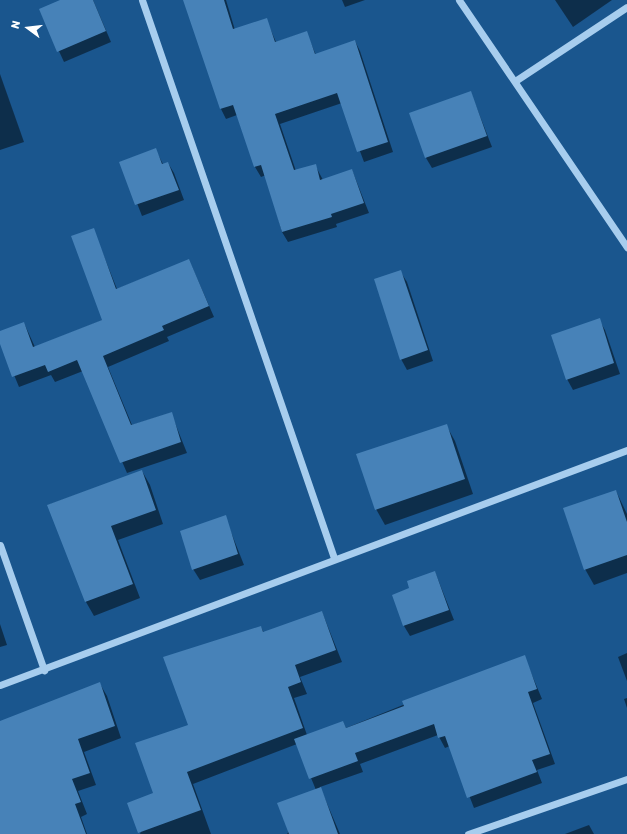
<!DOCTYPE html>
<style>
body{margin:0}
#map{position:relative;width:627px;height:834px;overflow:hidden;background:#1a568e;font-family:Rubik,sans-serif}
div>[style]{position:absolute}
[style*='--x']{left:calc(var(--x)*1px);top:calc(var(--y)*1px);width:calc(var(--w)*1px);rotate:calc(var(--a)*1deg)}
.shadow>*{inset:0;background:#0007}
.building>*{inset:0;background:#4782b8}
.minor>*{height:7px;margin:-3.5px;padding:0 3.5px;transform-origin:3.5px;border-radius:3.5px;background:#a7cdee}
span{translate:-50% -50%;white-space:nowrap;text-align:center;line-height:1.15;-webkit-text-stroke:3px #1a568e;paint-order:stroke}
.north{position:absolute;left:8px;top:8px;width:40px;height:40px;-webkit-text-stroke:3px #1a568e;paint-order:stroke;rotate:285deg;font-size:11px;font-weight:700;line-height:16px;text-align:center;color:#fff}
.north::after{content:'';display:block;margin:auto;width:14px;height:18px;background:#fff;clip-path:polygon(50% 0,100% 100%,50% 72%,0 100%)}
</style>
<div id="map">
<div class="shadow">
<i style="clip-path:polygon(63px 0,93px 0,111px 42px,64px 62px,40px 10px)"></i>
<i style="clip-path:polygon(184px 0,226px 0,235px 30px,266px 19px,276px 42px,306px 32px,316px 55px,355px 41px,360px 51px,393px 152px,364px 162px,342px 103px,280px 124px,296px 171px,315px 165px,323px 180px,352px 170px,369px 213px,336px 224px,337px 227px,288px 242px,282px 232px,266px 175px,261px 177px,255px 167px,237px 115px,226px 119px,221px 109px)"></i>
<i style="clip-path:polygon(342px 0,365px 0,345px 7px)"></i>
<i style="clip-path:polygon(555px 0,612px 0,573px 27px)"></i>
<i style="clip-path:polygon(0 74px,24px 142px,0 150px)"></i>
<i style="clip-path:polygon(471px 93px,492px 147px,432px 168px,426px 158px)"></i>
<i style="clip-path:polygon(155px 149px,163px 164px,168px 163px,174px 173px,184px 200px,142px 216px,121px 162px)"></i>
<i style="clip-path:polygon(93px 229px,117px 289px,189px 260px,214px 317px,167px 337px,169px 341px,108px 367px,132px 425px,171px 413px,187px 453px,127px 473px,83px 371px,55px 382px,51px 375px,19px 387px,0 341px,0 332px,24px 323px,35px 347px,103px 320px)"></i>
<i style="clip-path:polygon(400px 271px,407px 282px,433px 361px,407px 370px,401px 359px)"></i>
<i style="clip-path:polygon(599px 320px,605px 330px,620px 374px,573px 390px,567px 379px)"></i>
<i style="clip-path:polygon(446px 425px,455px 441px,473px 494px,385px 525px,376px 509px)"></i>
<i style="clip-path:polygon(142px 471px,150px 485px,163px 524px,118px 540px,140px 598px,94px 616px,86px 602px,48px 505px)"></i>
<i style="clip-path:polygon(616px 491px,627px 514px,627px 573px,594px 585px,585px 569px)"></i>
<i style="clip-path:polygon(225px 517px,244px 565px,200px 580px,193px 569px)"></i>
<i style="clip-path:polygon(435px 572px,454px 620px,410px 636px,404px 626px,411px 589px)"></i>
<i style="clip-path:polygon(322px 612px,342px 662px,300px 677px,307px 694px,294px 698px,307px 735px,343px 722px,346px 728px,524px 656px,542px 699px,533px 703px,555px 764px,537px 770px,542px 783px,474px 808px,450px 746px,445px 748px,438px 735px,360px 764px,363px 772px,320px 787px,340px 834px,287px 834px,316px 790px,297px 744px,193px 784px,211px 834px,140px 834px,154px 794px,189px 725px,261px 627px,264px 633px)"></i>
<i style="clip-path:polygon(0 624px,7px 645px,0 647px)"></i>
<i style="clip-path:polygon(627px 653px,627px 681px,618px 657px)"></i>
<i style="clip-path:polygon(100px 684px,107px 696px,121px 738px,84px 752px,96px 785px,78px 791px,87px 814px,81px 817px,87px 834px,0 834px,0 722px)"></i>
<i style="clip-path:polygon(627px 698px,627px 708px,624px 699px)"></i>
<i style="clip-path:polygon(589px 825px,594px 834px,565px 834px)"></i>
</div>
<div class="building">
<i style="clip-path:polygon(60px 0,93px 0,106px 31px,57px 52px,39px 9px)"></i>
<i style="clip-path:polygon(183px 0,224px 0,233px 29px,267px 18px,275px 42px,307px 31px,315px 54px,355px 40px,388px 142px,357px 152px,337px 93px,275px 114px,294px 170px,316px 164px,320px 180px,352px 169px,364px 203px,331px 214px,332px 217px,282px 232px,261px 165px,254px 167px,233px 105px,220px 109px)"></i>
<i style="clip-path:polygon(471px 91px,487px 136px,425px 158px,409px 113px)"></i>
<i style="clip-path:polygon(156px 148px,162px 164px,168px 162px,179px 190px,135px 205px,119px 162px)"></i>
<i style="clip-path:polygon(94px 228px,116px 289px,189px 259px,209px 306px,162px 326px,164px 330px,103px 356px,131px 425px,172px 412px,181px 442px,120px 463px,77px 360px,48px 372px,45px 365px,12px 377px,0 344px,0 331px,24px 322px,33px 347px,102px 320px,71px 236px)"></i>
<i style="clip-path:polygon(401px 270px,428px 350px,400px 360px,374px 279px)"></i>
<i style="clip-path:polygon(600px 318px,614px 363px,566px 380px,551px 335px)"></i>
<i style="clip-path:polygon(447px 424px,465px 479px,375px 510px,356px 454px)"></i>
<i style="clip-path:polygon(142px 470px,156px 510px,111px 526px,133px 584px,85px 602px,47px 505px)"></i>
<i style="clip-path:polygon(616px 490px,627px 522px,627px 555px,584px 570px,563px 508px)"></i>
<i style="clip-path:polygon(226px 515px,238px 554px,192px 570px,180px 531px)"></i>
<i style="clip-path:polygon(435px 571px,449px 610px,403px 626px,392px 595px,409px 588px,407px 581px)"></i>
<i style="clip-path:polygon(322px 611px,336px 650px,295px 665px,301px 682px,288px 687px,303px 728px,187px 772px,201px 810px,138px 833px,127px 803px,153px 793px,135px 743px,188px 725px,163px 657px,261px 626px,263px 632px)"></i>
<i style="clip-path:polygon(525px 655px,537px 689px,528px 692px,550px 754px,532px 760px,537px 772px,467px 798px,445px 736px,438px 738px,434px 724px,355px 753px,358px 761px,309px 779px,294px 739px,343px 721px,346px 728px,404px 706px,402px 701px)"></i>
<i style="clip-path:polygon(100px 682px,115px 726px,78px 739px,90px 773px,72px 779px,81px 802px,75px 804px,86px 834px,0 834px,0 721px)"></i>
<i style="clip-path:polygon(321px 787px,338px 834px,289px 834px,277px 803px)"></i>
</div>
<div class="minor">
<i style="--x:142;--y:0;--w:590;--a:71.01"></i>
<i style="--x:459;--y:0;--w:299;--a:55.8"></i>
<i style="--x:515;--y:81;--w:134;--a:-33.5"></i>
<i style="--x:0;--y:545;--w:133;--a:70.6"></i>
<i style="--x:0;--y:685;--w:670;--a:-20.55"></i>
<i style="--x:468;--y:834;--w:168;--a:-19.1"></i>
</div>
<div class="north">N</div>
</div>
